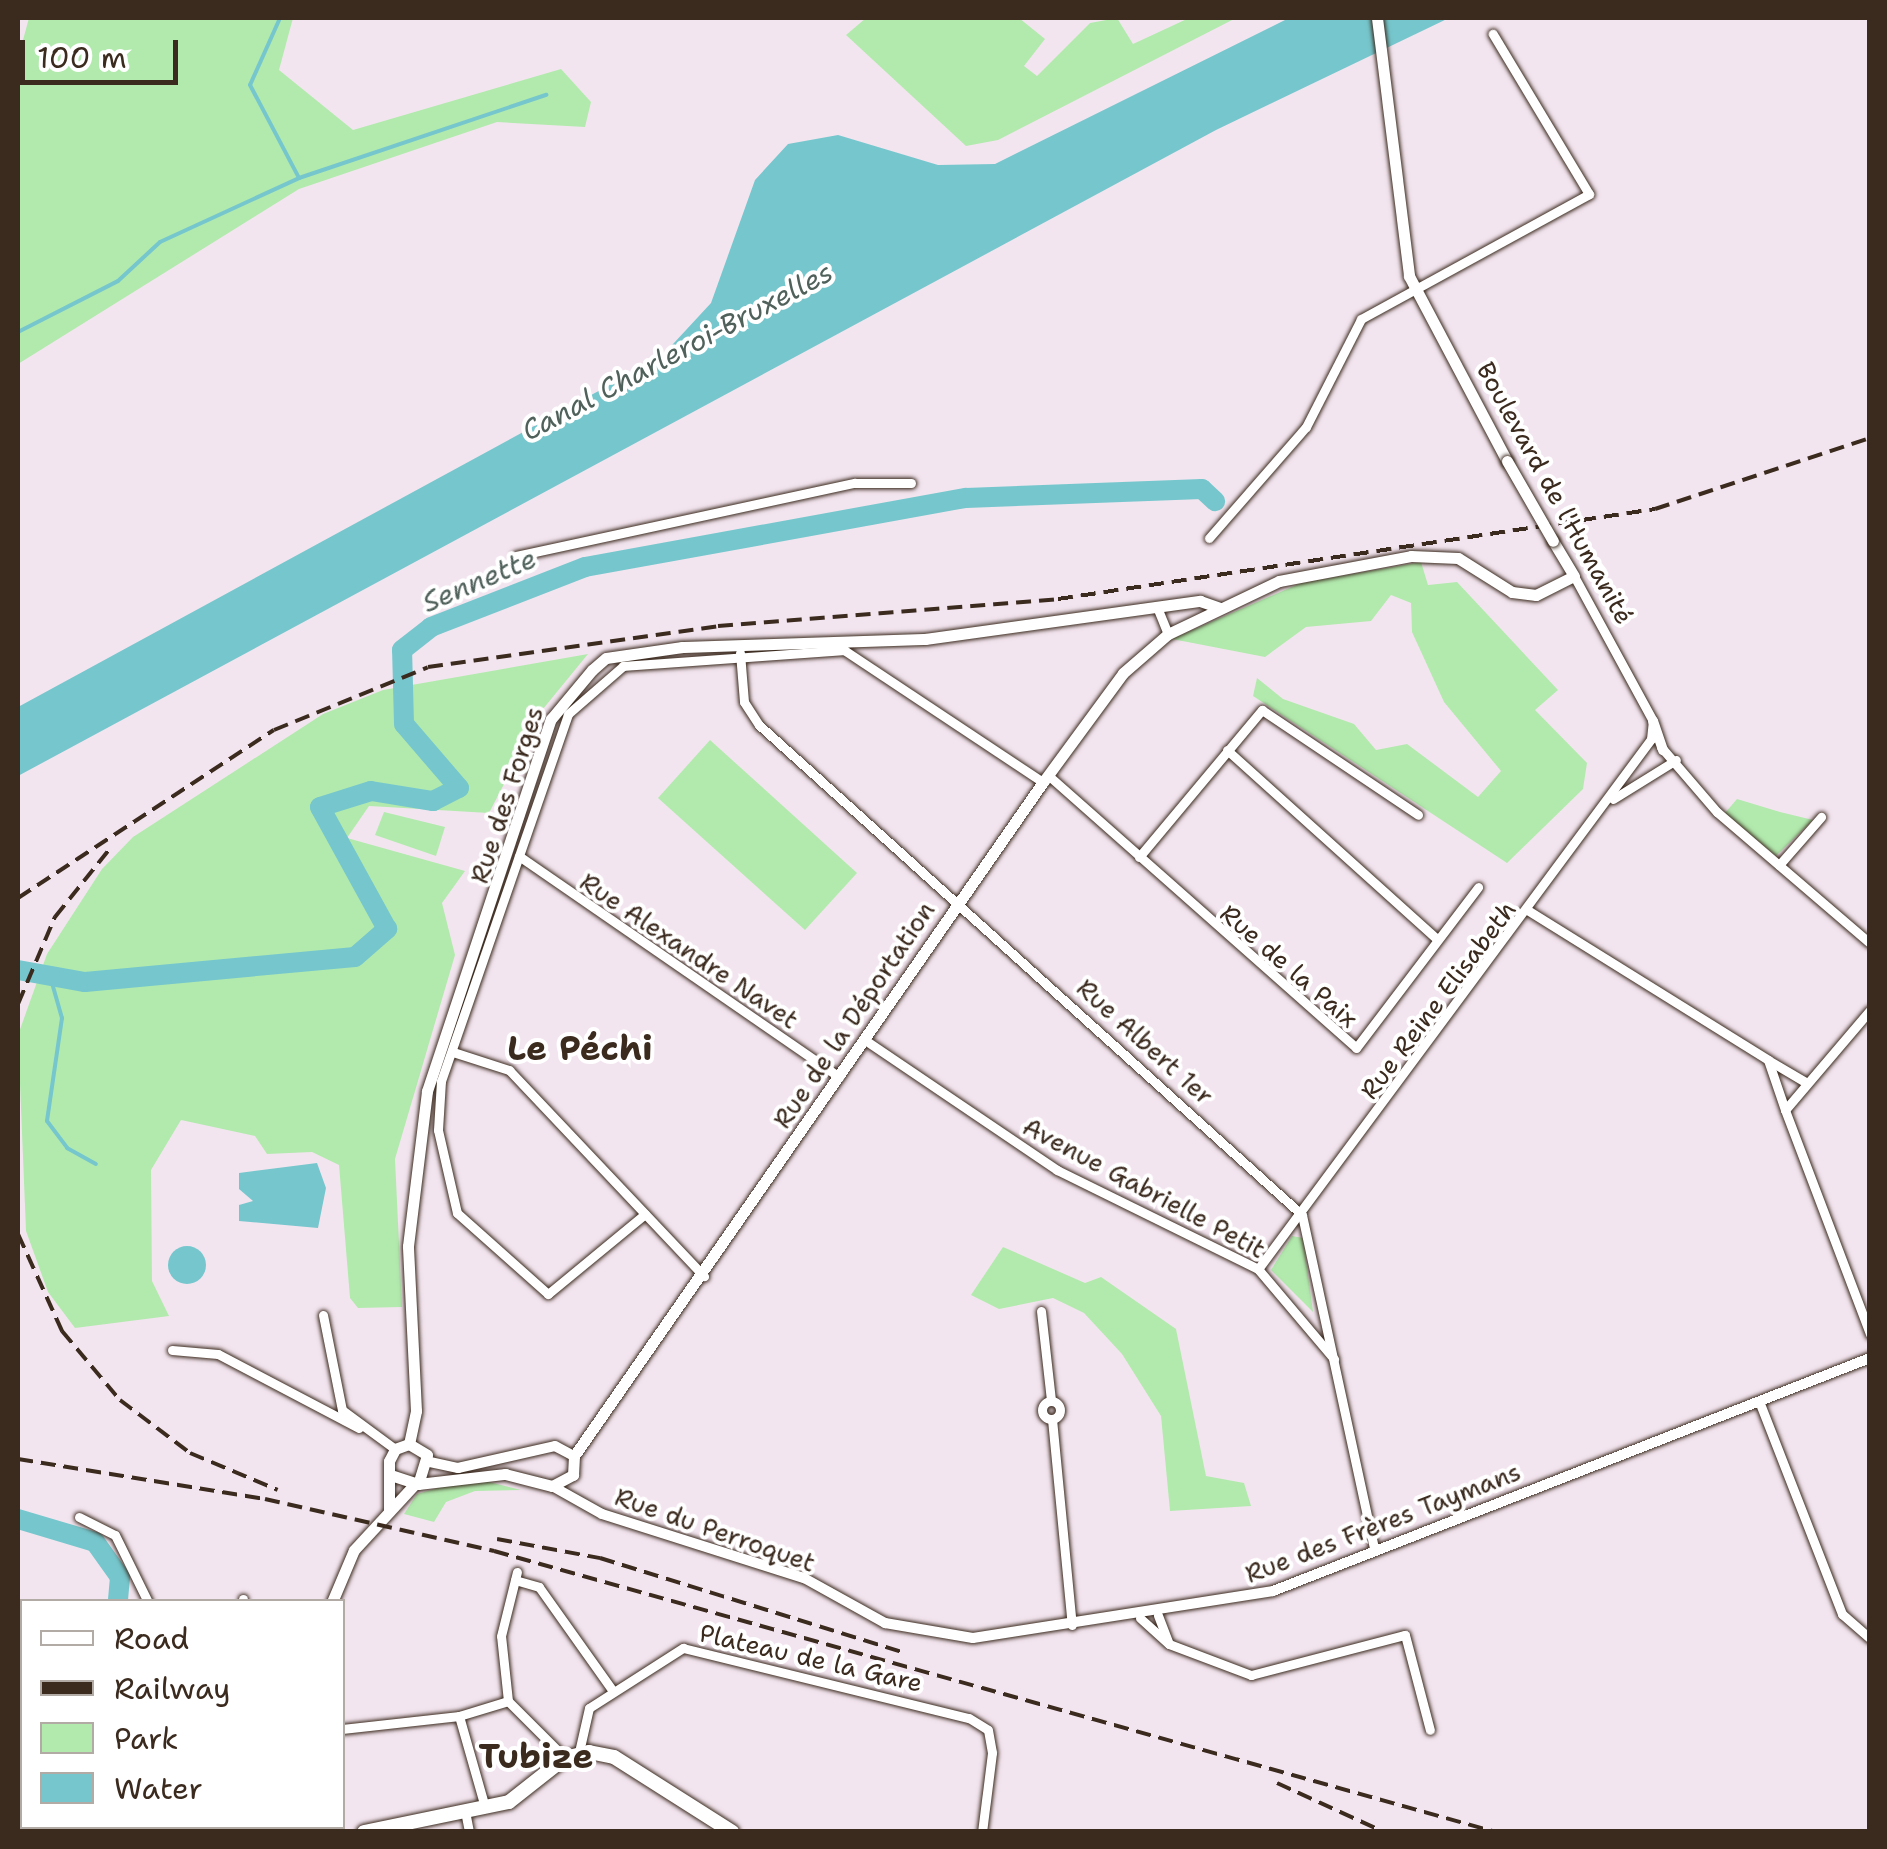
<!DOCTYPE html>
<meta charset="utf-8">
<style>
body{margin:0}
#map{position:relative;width:1887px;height:1849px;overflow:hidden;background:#f3e5ef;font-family:"Shantell Sans",sans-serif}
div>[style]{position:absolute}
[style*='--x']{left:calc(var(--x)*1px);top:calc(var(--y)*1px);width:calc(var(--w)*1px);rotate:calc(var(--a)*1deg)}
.green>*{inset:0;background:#b2eaae}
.water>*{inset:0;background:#76c7cd}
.round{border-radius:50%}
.stream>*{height:4px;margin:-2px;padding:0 2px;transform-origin:2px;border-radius:2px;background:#76c7cd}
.river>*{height:20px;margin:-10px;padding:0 10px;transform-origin:10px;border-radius:10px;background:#76c7cd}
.roads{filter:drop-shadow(0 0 2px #3b2a1e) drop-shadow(0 0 2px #3b2a1e)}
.minor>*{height:9px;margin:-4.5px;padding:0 4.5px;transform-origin:4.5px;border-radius:4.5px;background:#fff}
.minor>.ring{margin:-4.5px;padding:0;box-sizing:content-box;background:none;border:9px solid #fff;border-radius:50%}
.tertiary>*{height:10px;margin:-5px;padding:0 5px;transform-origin:5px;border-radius:5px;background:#fff}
.secondary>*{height:11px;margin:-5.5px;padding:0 5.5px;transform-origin:5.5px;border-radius:5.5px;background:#fff}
.primary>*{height:14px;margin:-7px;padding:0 7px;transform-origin:7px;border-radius:7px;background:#fff}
.rail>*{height:4px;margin-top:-2px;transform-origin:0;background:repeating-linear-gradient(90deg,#3b2a1e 0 15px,transparent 0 23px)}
.bridges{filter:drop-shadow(0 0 2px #3b2a1e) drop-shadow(0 0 2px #3b2a1e)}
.secondary-bridge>*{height:11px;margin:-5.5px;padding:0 5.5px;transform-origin:5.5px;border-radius:5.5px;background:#fff}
span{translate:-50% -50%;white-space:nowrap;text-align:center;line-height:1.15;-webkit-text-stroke:8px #fff;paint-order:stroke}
.street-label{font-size:25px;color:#3b2a1e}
.water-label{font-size:28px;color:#50615b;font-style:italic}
.district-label{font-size:35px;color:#3b2a1e;font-weight:700}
.frame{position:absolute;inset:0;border:20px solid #3b2a1e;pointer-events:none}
.legend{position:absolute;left:20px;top:1599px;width:325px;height:230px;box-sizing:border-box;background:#fff;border:2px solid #b1aaa5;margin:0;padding:12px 18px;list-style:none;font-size:30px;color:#3b2a1e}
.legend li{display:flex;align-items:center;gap:20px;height:50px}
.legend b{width:50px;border:2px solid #b1aaa5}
.scale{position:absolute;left:20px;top:40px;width:158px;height:45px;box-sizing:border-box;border:5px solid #3b2a1e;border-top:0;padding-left:12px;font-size:30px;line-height:35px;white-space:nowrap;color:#3b2a1e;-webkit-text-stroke:8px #fff;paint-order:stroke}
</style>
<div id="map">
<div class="green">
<i style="clip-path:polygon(29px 18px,293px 18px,279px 70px,353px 130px,561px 69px,591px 102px,585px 127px,497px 122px,299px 189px,18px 364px,18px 58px)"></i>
<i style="clip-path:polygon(866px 18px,1019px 18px,1045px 39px,1024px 66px,1037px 76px,1090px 23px,1117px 18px,1133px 44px,1189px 18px,1236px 18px,998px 140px,966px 146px,846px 35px)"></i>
<i style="clip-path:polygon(1421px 562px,1428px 585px,1457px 582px,1558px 690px,1535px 710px,1587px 763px,1583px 789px,1507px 863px,1253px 696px,1257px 678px,1283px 699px,1354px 724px,1376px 750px,1407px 744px,1478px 797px,1501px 771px,1444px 702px,1412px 632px,1411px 603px,1391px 595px,1371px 621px,1306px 627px,1265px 657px,1172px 639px,1301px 583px)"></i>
<i style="clip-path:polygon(588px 654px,543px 709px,489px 813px,369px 806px,347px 838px,465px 871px,442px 903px,455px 955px,395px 1159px,402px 1307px,358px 1308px,350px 1298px,339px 1165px,312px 1152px,267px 1154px,255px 1136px,181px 1120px,151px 1170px,152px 1281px,169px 1316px,75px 1328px,48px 1292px,26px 1231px,18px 1035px,47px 954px,102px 869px,133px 837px,323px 714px,383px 690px)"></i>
<i style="clip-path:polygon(710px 740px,857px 873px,805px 930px,658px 798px)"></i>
<i style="clip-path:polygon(1737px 799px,1780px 812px,1813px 820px,1776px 856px,1725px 813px)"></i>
<i style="clip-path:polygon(384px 812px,445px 827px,436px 856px,375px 835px)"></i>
<i style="clip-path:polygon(1292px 1236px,1303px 1238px,1313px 1312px,1271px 1270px)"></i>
<i style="clip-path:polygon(1003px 1247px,1085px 1283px,1101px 1277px,1176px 1329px,1206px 1476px,1244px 1483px,1251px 1506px,1170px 1511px,1161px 1416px,1122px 1354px,1084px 1313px,1053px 1298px,999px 1309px,971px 1295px)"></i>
<i style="clip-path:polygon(473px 1478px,521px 1490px,475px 1491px,446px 1502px,434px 1522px,404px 1514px,417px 1494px)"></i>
</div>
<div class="water">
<i style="clip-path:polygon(1289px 18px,1449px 18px,1216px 130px,18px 776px,18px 707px,661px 357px,711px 303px,755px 180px,788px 144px,838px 135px,938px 165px,995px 164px)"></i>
<i style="clip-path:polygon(317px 1163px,326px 1188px,318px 1228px,239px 1221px,239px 1205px,253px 1201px,239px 1189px,239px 1173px)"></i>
<i class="round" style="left:168px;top:1246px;width:38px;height:38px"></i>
</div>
<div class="stream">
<i style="--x:280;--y:18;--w:73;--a:114.1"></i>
<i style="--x:250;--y:85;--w:105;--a:62.2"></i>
<i style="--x:18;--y:332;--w:112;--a:-27"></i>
<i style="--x:118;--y:281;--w:57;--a:-42.9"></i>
<i style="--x:160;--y:242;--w:153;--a:-24.7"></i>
<i style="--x:299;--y:178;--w:261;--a:-18.6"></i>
<i style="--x:50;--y:976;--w:44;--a:74.1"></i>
<i style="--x:62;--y:1018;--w:104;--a:98.3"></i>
<i style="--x:47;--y:1121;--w:34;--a:53"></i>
<i style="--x:67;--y:1148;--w:33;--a:29"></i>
</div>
<div class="river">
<i style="--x:18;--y:970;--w:68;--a:10.2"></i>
<i style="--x:85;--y:982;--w:271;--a:-5.3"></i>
<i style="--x:355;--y:957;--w:43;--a:-41.2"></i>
<i style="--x:387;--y:929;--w:139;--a:-118.8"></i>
<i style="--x:320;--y:807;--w:53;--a:-17.4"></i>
<i style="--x:371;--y:791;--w:63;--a:9.2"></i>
<i style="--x:433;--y:801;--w:29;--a:-27"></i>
<i style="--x:459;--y:788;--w:84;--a:-130.7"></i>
<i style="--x:404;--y:724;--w:74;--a:-91.5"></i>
<i style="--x:402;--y:650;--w:37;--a:-38"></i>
<i style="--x:431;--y:627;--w:165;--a:-21.3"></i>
<i style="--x:585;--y:567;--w:387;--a:-10.3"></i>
<i style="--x:966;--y:498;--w:236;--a:-2.2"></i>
<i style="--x:1202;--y:489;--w:18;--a:43"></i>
<i style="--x:18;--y:1519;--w:80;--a:16.6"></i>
<i style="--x:95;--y:1542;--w:43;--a:54.5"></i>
<i style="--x:120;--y:1577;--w:25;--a:95"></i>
<i style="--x:193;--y:1826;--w:6;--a:72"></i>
</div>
<div class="roads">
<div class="minor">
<i style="--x:1209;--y:538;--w:147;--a:-48.9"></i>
<i style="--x:1306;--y:427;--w:121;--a:-63"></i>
<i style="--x:1361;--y:319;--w:260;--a:-28.7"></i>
<i style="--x:1589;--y:194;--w:187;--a:-121"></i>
<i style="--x:516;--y:556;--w:347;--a:-12.2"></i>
<i style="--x:855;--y:483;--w:56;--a:0"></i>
<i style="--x:1157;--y:607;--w:29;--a:68"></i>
<i style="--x:740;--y:653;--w:49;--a:85.3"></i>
<i style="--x:744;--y:702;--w:27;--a:57"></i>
<i style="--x:759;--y:725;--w:731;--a:42.06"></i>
<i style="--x:1661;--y:747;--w:86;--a:49.3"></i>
<i style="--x:1717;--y:812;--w:201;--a:40.6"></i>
<i style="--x:1227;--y:750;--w:283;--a:42"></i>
<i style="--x:1049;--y:776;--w:410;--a:41.5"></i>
<i style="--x:1356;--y:1048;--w:202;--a:-52.8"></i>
<i style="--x:1613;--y:799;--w:74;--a:-31.8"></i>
<i style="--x:519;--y:856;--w:389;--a:34.6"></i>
<i style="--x:1139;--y:857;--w:192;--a:-50.1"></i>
<i style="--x:1262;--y:710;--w:188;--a:33.9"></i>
<i style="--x:1779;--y:865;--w:64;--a:-48.8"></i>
<i style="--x:1529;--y:911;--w:282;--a:31.9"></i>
<i style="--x:865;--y:1040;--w:232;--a:34.1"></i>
<i style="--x:1057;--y:1170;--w:224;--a:26.2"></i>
<i style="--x:1258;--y:1269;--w:118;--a:49.8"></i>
<i style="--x:453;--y:1052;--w:59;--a:17.8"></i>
<i style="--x:509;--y:1070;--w:284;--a:46.6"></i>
<i style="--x:1807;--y:1083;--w:45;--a:-149.5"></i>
<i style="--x:1768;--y:1060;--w:53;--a:71.2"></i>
<i style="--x:1785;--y:1110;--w:131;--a:-49.6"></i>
<i style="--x:1785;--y:1110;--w:240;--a:69.2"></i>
<i style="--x:645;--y:1214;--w:126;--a:140.5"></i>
<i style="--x:548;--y:1294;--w:122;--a:-138.3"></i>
<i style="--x:457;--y:1213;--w:85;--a:-102.9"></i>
<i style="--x:438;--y:1130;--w:49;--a:-86.5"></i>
<i style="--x:441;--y:1081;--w:388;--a:-70.9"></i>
<i style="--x:568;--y:714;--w:73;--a:-41.1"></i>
<i style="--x:623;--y:666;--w:222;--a:-4.1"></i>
<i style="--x:844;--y:650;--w:239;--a:33.6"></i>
<i style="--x:1302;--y:1215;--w:341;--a:77.8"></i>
<i style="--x:1258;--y:1269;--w:660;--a:-53.44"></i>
<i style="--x:1651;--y:739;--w:18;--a:-84"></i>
<i style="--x:1653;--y:721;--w:165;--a:-118.6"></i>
<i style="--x:1041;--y:1311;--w:90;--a:83.6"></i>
<i style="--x:323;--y:1315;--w:97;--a:78.7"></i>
<i style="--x:342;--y:1410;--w:66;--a:36.3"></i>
<i style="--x:172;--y:1350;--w:46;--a:5"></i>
<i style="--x:218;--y:1354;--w:159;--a:27.7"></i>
<i class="ring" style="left:1042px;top:1401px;width:9px;height:9px"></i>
<i style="--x:1759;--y:1401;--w:229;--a:68.7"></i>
<i style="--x:1842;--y:1614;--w:37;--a:41"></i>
<i style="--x:1052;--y:1419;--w:207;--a:84.5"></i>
<i style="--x:79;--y:1517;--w:40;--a:26.6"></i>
<i style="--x:115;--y:1535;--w:75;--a:63.8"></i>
<i style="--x:515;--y:1580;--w:25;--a:16"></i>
<i style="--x:539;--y:1587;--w:128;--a:54.6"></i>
<i style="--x:243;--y:1602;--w:3;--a:-90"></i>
<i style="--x:1140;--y:1618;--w:39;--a:42"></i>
<i style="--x:1169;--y:1644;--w:31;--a:-111"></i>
<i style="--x:18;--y:1635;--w:6;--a:45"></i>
<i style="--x:1169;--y:1644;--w:88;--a:20.7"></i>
<i style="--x:1251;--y:1675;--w:159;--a:-14.6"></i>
<i style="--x:1405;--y:1635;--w:98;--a:75.3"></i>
<i style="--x:508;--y:1701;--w:65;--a:-96.1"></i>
<i style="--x:501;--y:1636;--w:66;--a:-76"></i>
<i style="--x:459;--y:1716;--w:51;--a:-17"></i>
<i style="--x:508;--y:1701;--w:81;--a:45"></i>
<i style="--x:459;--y:1716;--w:95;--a:74.1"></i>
<i style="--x:18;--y:1729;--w:4;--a:-27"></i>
<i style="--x:342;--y:1729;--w:118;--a:-6.3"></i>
<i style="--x:579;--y:1752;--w:45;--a:-77.2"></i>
<i style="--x:589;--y:1708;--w:112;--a:-32.6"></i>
<i style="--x:683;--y:1648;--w:294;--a:13.8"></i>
<i style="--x:969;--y:1718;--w:22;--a:32"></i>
<i style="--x:988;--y:1730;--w:23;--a:80"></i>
<i style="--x:992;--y:1753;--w:80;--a:97.2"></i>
<i style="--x:465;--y:1811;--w:21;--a:79"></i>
<i style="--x:176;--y:1826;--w:7;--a:63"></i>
</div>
<div class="tertiary">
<i style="--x:1653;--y:721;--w:31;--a:71"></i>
<i style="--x:430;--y:1462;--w:29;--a:12"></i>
<i style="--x:458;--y:1468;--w:99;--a:-12.8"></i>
<i style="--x:555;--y:1446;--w:21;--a:28"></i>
<i style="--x:552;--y:1486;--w:57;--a:29.2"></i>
<i style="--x:602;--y:1514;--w:212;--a:17.6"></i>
<i style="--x:804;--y:1578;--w:93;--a:29.1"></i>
<i style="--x:885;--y:1623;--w:89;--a:9.7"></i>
<i style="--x:973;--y:1638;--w:304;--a:-8.9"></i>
<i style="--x:1273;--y:1591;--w:641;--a:-21.32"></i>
</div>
<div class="secondary">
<i style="--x:1377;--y:18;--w:260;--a:82.9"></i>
<i style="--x:1409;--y:276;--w:209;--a:62.1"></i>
<i style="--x:409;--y:1444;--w:34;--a:-78"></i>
<i style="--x:416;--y:1411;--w:165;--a:-92.8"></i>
<i style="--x:408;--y:1246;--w:156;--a:-83"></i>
<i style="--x:427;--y:1091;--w:392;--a:-71.6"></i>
<i style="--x:551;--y:719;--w:64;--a:-50.1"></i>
<i style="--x:592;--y:670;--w:18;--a:-41"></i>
<i style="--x:606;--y:658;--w:77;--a:-8.2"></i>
<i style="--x:682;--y:647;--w:243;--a:-1.9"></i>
<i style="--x:925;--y:639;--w:278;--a:-7.9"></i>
<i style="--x:1200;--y:601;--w:21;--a:19"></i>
<i style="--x:418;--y:1484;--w:88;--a:-6.6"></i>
<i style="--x:505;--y:1474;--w:49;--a:14.3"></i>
<i style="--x:552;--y:1486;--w:24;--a:-28"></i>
<i style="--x:573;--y:1475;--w:19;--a:-87"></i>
<i style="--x:574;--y:1456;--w:821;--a:-55.17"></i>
<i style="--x:1043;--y:782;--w:135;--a:-53.7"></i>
<i style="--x:1123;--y:673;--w:60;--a:-40.9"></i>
<i style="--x:1168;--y:634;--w:123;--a:-25.5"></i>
<i style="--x:1279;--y:581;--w:134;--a:-10.7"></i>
<i style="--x:1411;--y:556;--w:47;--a:2.4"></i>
<i style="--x:1458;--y:558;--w:64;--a:32.2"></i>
<i style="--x:1512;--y:592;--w:24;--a:7"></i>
<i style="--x:1536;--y:595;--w:42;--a:-26.6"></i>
<i style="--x:1574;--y:576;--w:41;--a:-121"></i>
<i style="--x:389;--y:1509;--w:48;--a:-90"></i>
<i style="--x:389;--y:1461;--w:13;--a:-63"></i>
<i style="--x:395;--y:1449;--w:15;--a:-20"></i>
<i style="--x:409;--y:1444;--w:21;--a:31"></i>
<i style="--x:427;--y:1455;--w:30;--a:107"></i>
<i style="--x:418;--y:1484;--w:28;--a:-162"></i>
<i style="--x:332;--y:1602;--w:56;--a:-67.1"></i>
<i style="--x:354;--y:1550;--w:88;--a:-47.3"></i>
<i style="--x:323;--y:1826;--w:11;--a:34"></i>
</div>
<div class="primary">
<i style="--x:18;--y:1814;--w:6;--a:45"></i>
<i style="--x:33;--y:1826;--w:9;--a:41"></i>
<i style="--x:306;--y:1828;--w:12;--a:20"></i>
<i style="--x:278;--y:1832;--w:6;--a:-81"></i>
<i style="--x:364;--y:1832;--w:148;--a:-11.7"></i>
<i style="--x:509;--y:1802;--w:71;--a:-38.2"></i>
<i style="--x:565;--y:1758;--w:25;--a:-14"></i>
<i style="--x:589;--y:1752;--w:25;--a:11"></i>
<i style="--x:614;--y:1757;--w:140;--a:32.4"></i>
</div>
</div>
<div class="rail">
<i style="--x:18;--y:898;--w:306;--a:-33.3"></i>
<i style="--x:274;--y:730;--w:166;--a:-22.2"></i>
<i style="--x:428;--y:667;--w:293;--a:-8"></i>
<i style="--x:718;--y:626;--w:341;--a:-4.5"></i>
<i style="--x:1058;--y:599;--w:604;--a:-8.57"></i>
<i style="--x:1655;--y:509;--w:226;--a:-18.3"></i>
<i style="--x:18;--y:1004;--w:95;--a:-67"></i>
<i style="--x:55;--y:917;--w:91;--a:-51.2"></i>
<i style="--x:18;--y:1234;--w:107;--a:65.6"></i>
<i style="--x:62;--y:1331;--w:90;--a:50"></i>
<i style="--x:120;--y:1400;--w:88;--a:37.1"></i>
<i style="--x:190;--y:1453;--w:95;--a:22.8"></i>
<i style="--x:18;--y:1459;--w:250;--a:9.2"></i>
<i style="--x:265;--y:1499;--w:235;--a:12.8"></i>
<i style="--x:494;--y:1551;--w:1041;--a:15.67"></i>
<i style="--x:497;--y:1539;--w:105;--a:10.5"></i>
<i style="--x:600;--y:1558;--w:315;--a:17.3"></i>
<i style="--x:1277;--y:1783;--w:118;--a:24.6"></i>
</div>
<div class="bridges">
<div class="secondary-bridge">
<i style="--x:1507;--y:461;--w:92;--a:60.1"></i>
</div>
</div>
<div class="street-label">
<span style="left:1555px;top:493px;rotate:61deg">Boulevard de l'Humanité</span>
<span style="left:507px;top:795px;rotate:-72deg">Rue des Forges</span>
<span style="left:689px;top:951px;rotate:34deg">Rue Alexandre Navet</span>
<span style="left:1289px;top:966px;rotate:41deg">Rue de la Paix</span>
<span style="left:1438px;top:1000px;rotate:-53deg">Rue Reine Elisabeth</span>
<span style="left:854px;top:1015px;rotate:-56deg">Rue de la Déportation</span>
<span style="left:1145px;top:1042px;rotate:42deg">Rue Albert 1er</span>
<span style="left:1144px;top:1188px;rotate:28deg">Avenue Gabrielle Petit</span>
<span style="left:1383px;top:1523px;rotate:-21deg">Rue des Frères Taymans</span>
<span style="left:715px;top:1530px;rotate:19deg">Rue du Perroquet</span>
<span style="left:811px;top:1658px;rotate:13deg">Plateau de la Gare</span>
</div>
<div class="water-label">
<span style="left:677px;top:351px;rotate:-28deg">Canal Charleroi-Bruxelles</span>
<span style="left:479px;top:580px;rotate:-23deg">Sennette</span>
</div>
<div class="district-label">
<span style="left:580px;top:1048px">Le Péchi</span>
<span style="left:536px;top:1756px">Tubize</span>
</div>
<div class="frame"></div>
<ul class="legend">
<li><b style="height:12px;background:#fff"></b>Road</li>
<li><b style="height:12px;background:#3b2a1e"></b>Railway</li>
<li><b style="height:28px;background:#b2eaae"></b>Park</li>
<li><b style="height:28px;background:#76c7cd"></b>Water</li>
</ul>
<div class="scale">100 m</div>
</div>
